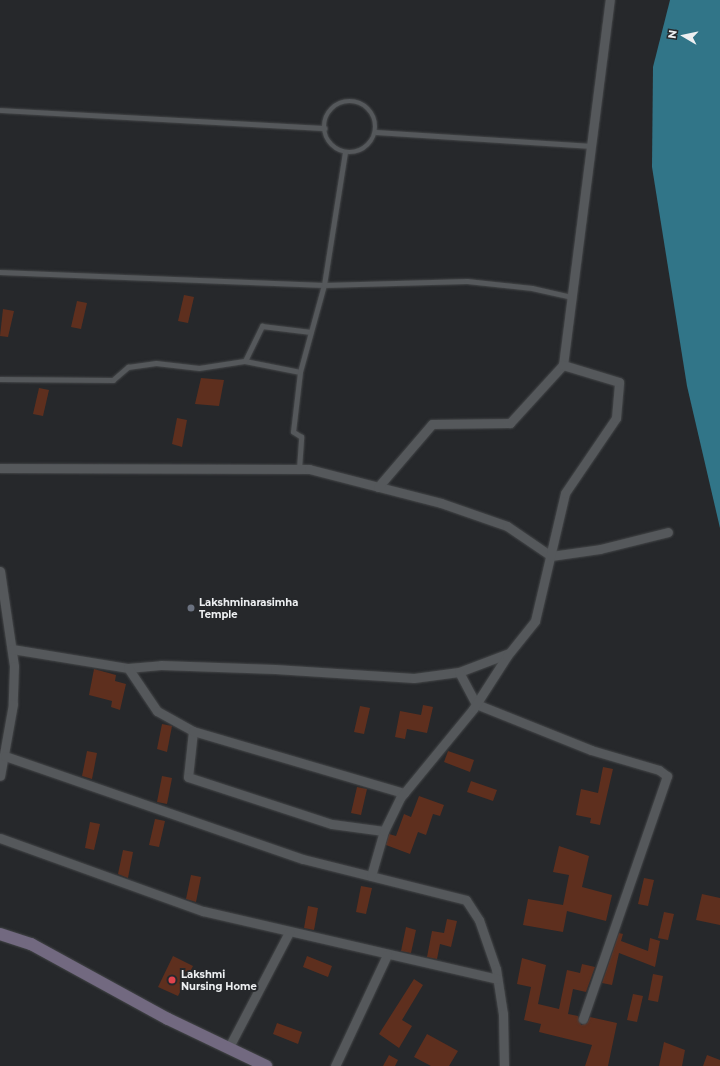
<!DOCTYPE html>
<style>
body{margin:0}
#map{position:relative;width:720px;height:1066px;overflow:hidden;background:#26282b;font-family:Montserrat,sans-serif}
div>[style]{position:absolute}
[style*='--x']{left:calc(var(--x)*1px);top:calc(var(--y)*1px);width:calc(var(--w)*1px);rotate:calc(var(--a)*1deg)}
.water>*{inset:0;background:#317588}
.building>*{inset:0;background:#5e2f1e}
.roads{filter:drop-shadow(0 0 1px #444648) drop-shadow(0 0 1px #444648)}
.lane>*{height:4.5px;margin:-2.25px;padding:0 2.25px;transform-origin:2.25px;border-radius:2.25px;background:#55585b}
.lane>.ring{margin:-2.25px;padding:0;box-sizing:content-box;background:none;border:4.5px solid #55585b;border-radius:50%}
.street>*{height:9px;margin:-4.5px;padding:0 4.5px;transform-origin:4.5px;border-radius:4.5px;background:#55585b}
.secondary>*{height:12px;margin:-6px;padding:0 6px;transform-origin:6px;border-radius:6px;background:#726980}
.dots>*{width:11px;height:11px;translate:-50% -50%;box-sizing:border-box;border:2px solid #26282b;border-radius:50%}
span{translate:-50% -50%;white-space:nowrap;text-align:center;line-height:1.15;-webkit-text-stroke:4px #26282b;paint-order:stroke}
.poi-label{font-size:10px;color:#edeff1;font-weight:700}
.left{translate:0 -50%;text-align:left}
.north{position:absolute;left:664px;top:16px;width:40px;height:40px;-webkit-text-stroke:3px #26282b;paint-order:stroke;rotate:279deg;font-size:11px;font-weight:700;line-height:16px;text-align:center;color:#edeff1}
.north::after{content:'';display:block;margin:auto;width:14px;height:18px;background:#edeff1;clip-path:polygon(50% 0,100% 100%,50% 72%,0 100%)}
</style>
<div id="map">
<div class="water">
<i style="clip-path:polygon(670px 0,720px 0,720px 528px,687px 386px,652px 167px,653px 67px)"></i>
</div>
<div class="building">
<i style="clip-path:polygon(184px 295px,194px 297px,188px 323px,178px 321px)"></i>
<i style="clip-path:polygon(77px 301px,87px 303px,81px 329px,71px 327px)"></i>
<i style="clip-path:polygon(3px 309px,14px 311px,8px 337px,0 336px)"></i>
<i style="clip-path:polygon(201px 378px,224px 380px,219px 406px,195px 404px)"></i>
<i style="clip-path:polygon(39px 388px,49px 390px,43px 416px,33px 414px)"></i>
<i style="clip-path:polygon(177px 418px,187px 420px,182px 447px,172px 444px)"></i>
<i style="clip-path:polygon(94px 669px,116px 675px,115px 681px,126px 684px,120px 710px,111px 707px,112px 701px,89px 695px)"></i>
<i style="clip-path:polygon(423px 705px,433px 707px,427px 733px,407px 729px,405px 739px,395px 737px,400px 711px,421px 715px)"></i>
<i style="clip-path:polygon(360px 706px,370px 708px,364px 734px,354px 732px)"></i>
<i style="clip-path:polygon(162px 724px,172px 726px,167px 752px,157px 749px)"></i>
<i style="clip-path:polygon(87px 751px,97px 753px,92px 779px,82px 776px)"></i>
<i style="clip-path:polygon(448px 751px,474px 760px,470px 772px,444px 762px)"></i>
<i style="clip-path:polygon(603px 767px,613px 769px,600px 825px,590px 823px,591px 818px,576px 815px,581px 789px,598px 793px)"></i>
<i style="clip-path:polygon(162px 776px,172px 778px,167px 804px,157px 802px)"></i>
<i style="clip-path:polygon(471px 781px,497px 790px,493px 801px,467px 792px)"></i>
<i style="clip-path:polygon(357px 787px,367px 789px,361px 815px,351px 813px)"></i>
<i style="clip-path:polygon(419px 796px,444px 805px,440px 816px,433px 814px,426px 835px,418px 832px,410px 854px,386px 845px,389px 834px,396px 836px,404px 814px,411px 817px)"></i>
<i style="clip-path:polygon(155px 819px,165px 821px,159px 847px,149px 845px)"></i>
<i style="clip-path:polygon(90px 822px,100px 824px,94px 850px,85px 848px)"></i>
<i style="clip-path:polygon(559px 846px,589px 856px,582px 887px,612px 895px,606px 921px,567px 911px,563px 932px,523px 925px,528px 899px,563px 905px,569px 875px,553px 872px)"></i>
<i style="clip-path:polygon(123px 850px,133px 852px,128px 878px,118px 874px)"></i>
<i style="clip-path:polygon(191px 875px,201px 877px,196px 902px,186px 899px)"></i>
<i style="clip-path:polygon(644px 878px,654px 880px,648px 906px,638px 904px)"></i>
<i style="clip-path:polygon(361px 886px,372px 888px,366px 914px,356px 912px)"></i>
<i style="clip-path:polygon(702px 894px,720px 898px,720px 925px,696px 920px)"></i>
<i style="clip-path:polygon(308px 906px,318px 908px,314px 930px,304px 928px)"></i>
<i style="clip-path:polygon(664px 912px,674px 914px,668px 940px,658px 938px)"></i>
<i style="clip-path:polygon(447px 919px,457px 921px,451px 947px,440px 944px,437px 959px,427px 957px,432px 931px,444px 933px)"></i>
<i style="clip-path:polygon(406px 927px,416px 930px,411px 953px,401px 951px)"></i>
<i style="clip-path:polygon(619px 933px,623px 934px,621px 941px,648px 951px,650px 938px,660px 941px,655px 967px,619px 953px,612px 985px,602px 983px)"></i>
<i style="clip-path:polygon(173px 956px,193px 966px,178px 996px,158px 987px)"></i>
<i style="clip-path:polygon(307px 956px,332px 966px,328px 977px,303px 967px)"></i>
<i style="clip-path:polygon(522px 958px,546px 965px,538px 1004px,559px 1009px,567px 970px,580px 973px,582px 964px,595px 967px,586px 992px,573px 989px,568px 1014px,578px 1016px,581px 1025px,587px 1023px,590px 1017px,617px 1023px,608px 1066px,585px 1066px,592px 1045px,539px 1032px,541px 1024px,524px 1020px,531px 987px,517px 984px)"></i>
<i style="clip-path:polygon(653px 974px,663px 976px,658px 1002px,648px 1000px)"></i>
<i style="clip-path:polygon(414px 979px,423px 985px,402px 1020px,412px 1026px,399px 1048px,379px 1034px)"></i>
<i style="clip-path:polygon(633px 994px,643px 996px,637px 1022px,627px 1020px)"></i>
<i style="clip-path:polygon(277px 1023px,302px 1032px,298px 1044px,273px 1034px)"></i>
<i style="clip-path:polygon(427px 1034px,458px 1051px,449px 1066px,431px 1066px,414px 1057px)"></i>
<i style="clip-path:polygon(664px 1042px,685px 1050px,682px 1066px,659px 1066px)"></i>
<i style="clip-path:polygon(389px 1055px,398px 1060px,395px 1066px,383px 1066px)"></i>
<i style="clip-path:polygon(707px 1055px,720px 1060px,720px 1066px,703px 1066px)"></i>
</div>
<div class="roads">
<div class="lane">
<i class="ring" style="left:324px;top:101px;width:47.5px;height:47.5px"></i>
<i style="--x:0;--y:110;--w:325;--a:3.2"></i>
<i style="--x:376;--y:132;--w:216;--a:3.7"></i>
<i style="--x:0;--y:272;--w:324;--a:2.3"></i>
<i style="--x:324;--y:285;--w:143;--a:-1.6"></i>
<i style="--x:467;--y:281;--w:65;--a:6.1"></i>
<i style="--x:532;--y:288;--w:41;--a:12.7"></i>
<i style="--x:245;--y:361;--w:56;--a:11.3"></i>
<i style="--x:0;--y:379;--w:113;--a:0.5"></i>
<i style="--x:113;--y:380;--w:20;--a:-41"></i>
<i style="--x:128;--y:367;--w:28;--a:-8"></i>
<i style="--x:156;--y:363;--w:43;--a:6.6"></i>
<i style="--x:199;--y:368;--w:47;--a:-8.7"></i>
<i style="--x:245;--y:361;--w:39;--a:-64"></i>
<i style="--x:262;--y:326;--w:49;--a:7"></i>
<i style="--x:299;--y:469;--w:32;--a:-86"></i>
<i style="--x:301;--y:437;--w:9;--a:-148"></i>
<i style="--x:293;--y:432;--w:60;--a:-83.3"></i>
<i style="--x:300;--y:372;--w:90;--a:-74.6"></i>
<i style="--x:324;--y:285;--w:134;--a:-81"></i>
</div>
<div class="street">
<i style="--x:0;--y:468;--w:309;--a:0.2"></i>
<i style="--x:309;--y:469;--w:136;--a:14.4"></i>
<i style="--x:441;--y:503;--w:70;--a:19.2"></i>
<i style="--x:507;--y:526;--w:53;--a:34.3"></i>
<i style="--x:551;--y:556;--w:49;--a:-8.1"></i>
<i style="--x:600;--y:549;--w:70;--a:-14"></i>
<i style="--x:378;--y:487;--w:83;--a:-49.4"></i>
<i style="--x:432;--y:424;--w:78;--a:-0.7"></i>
<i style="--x:510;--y:423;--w:79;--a:-47.6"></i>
<i style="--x:563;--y:365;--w:368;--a:-82.7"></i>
<i style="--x:0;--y:571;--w:96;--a:81.6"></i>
<i style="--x:14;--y:666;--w:38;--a:92"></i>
<i style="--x:13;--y:704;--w:73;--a:100.2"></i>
<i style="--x:12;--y:649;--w:118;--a:9.3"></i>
<i style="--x:128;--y:668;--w:33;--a:-5"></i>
<i style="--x:161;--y:665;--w:114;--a:2"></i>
<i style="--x:275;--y:669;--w:139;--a:3.7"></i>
<i style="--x:414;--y:678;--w:45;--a:-7.6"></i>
<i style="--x:459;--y:672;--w:53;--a:-20.8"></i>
<i style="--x:128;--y:668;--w:52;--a:56"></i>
<i style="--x:157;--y:711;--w:41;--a:29.1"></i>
<i style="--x:193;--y:731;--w:46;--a:96.2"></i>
<i style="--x:188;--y:777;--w:151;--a:18.1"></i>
<i style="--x:332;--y:824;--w:52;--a:7.7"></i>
<i style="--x:459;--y:672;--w:36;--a:62"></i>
<i style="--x:476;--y:704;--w:124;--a:21.8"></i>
<i style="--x:591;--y:750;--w:71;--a:16.4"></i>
<i style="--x:659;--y:770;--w:10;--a:37"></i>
<i style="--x:667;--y:776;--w:257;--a:109.1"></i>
<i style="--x:193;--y:731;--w:220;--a:16.4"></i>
<i style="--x:5;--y:756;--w:315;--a:19.1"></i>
<i style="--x:303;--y:859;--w:168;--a:14.1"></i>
<i style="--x:466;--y:900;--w:24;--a:57"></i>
<i style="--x:479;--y:920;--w:52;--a:70.9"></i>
<i style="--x:496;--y:969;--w:46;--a:81.2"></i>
<i style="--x:503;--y:1014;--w:52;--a:88.9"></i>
<i style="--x:0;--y:838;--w:216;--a:19.8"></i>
<i style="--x:203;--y:911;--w:302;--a:13"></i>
<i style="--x:371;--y:876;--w:47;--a:-73.9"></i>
<i style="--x:384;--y:831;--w:37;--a:-64"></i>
<i style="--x:400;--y:798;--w:115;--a:-50.6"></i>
<i style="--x:473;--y:709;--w:63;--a:-57.3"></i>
<i style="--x:507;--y:656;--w:45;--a:-51.3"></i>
<i style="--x:535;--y:621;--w:131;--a:-76.8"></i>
<i style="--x:565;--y:493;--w:91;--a:-55.8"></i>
<i style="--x:616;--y:418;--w:36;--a:-85"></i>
<i style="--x:619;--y:382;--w:59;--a:-163.1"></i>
<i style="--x:229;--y:1047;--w:130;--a:-62.4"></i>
<i style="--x:335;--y:1066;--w:123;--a:-64.9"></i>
</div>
<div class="secondary">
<i style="--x:0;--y:934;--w:33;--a:18"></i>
<i style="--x:31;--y:944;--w:156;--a:28.7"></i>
<i style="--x:168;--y:1019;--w:109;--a:25.6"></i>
</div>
</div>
<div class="dots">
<i style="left:191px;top:608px;background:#6b7280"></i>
<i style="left:172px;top:980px;background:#e0444e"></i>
</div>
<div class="poi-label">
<span class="left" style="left:199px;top:608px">Lakshminarasimha<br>Temple</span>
<span class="left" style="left:181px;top:980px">Lakshmi<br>Nursing Home</span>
</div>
<div class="north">N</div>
</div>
